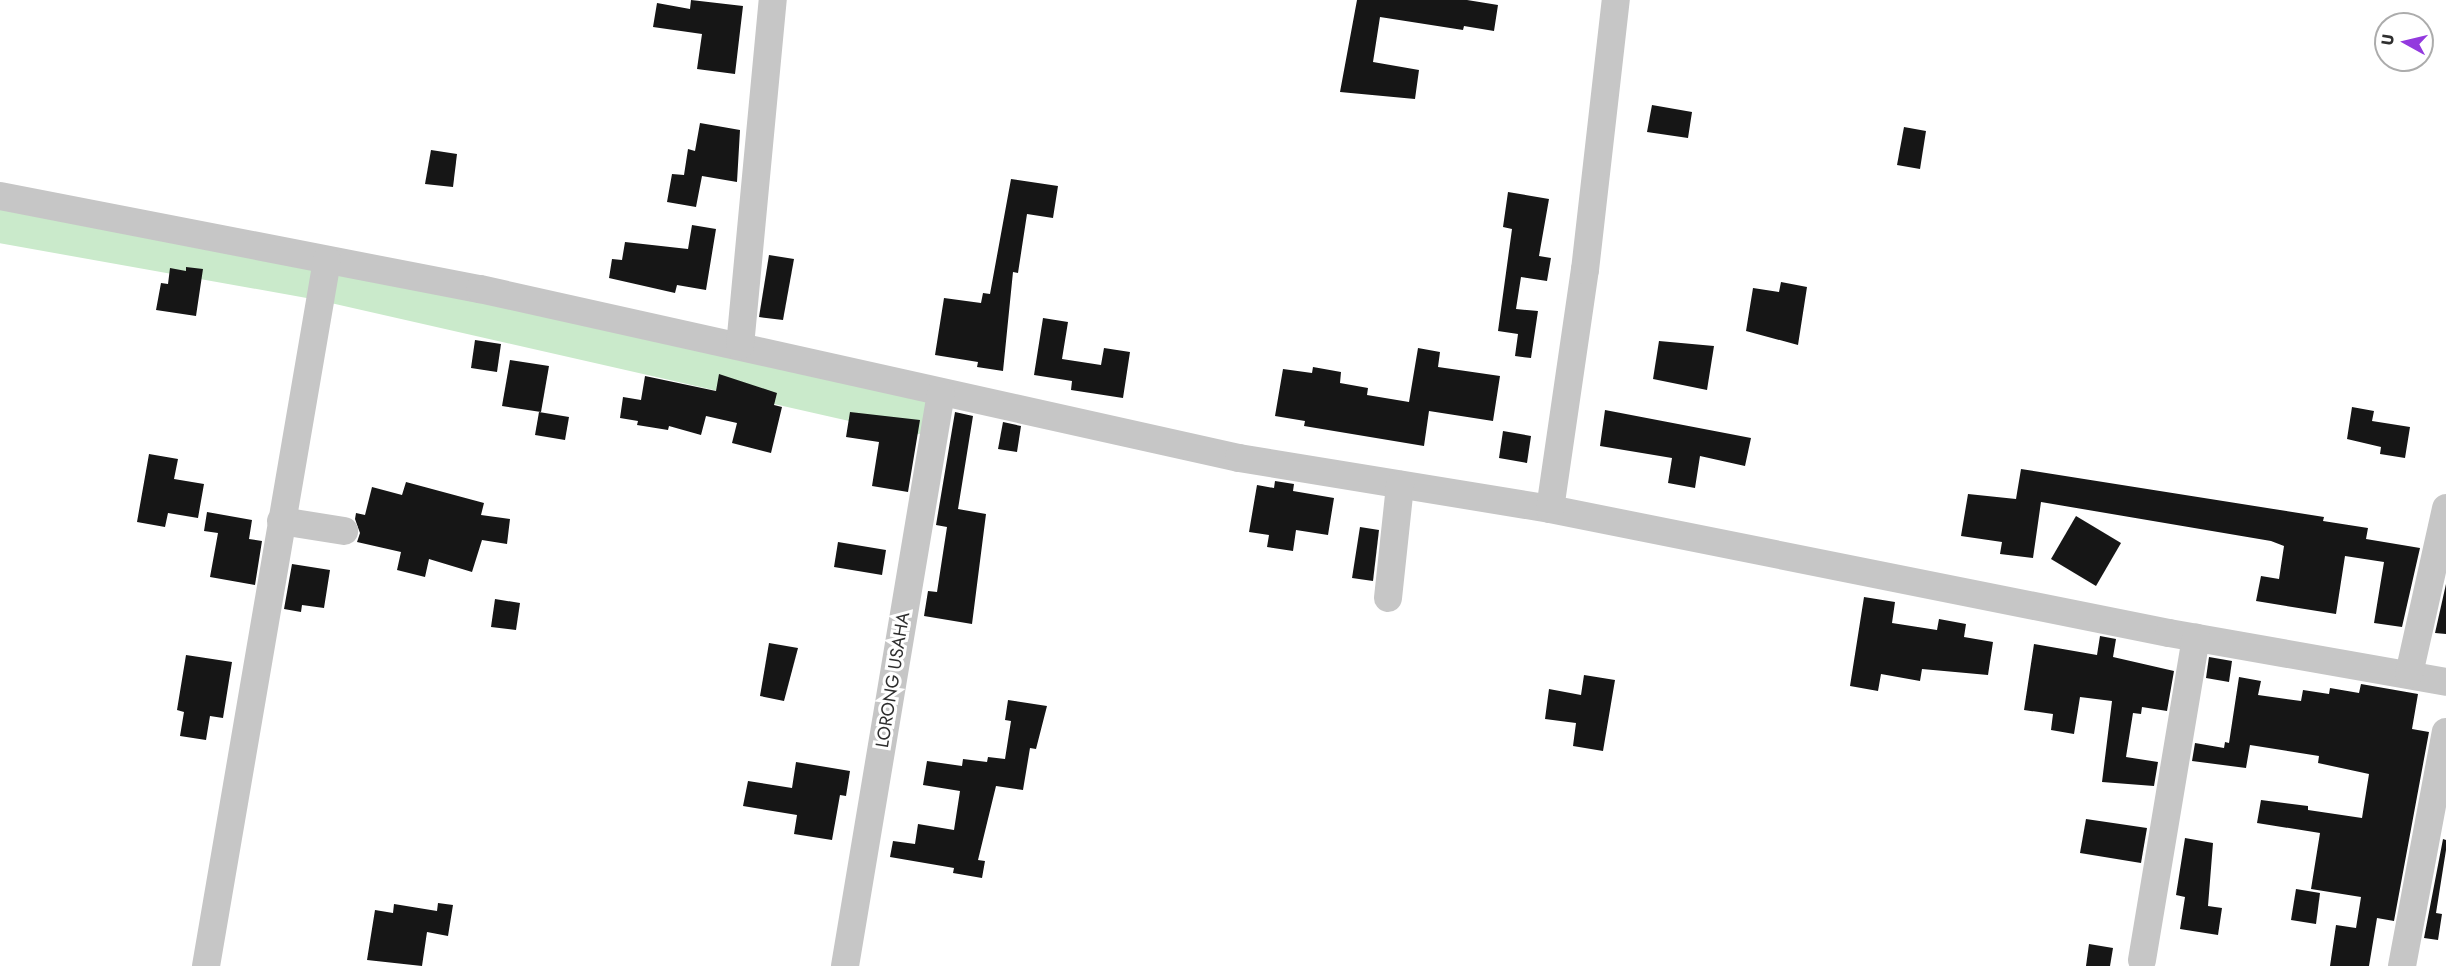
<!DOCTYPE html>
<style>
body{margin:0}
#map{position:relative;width:2446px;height:966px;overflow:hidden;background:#fff;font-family:Jost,sans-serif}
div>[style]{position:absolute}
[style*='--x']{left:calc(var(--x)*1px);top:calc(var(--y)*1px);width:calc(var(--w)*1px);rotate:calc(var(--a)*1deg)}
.river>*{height:38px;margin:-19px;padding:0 19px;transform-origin:19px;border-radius:19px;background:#caeacb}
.building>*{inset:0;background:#161616}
.minor>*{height:28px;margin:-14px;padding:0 14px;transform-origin:14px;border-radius:14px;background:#c6c6c6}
span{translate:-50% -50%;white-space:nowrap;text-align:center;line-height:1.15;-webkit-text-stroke:6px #fff;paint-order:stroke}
.street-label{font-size:18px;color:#2f2f2f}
.north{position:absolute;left:2374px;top:12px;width:60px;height:60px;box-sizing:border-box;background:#fff;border:2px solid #acacac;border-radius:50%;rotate:278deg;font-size:16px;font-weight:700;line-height:24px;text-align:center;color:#2f2f2f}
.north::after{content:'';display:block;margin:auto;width:21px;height:27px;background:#9339de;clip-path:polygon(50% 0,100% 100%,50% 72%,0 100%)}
</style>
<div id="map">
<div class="river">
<i style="--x:0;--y:224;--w:329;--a:10.1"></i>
<i style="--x:324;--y:282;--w:604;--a:12.82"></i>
</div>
<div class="building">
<i style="clip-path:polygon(691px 0,743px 6px,735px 74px,697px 69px,702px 34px,653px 27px,657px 3px,690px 9px)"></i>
<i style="clip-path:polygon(1357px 0,1467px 0,1498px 5px,1494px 31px,1464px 26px,1463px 30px,1380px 17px,1373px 62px,1419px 70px,1415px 99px,1340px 92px)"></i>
<i style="clip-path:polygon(1652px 105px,1692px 112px,1688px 138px,1647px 132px)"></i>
<i style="clip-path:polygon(700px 123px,740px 130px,737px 182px,702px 176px,696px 207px,667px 202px,672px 174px,684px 175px,688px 149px,695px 151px)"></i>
<i style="clip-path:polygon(1904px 127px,1926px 131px,1920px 169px,1897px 165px)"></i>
<i style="clip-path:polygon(431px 150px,457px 154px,453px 187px,425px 184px)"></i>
<i style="clip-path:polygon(1011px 179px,1058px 186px,1053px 218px,1027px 214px,1018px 273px,1013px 272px,1003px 371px,977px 367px,978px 362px,935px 355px,944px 298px,981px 303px,983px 293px,990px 294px)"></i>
<i style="clip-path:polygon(1508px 192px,1549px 199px,1539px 256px,1551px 258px,1547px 281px,1521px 277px,1516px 309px,1538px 311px,1531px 358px,1515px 356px,1518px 334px,1498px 331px,1512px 229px,1503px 227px)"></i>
<i style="clip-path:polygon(692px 225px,716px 229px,706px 290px,677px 285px,675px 293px,609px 278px,612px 259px,622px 260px,625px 242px,688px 249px)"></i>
<i style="clip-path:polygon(769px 255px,794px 259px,783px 320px,759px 317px)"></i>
<i style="clip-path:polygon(186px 267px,203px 269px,196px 316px,156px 310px,161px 283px,168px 284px,170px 268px,186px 271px)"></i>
<i style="clip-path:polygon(1781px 282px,1807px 287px,1798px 345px,1746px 331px,1753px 288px,1779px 292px)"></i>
<i style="clip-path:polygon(1043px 318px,1068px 322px,1062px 359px,1101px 365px,1104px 348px,1130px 352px,1123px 398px,1071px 390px,1072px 381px,1034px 375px)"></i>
<i style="clip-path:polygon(475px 340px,501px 344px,497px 372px,471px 368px)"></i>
<i style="clip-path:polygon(1659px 341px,1714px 346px,1707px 390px,1653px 379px)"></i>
<i style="clip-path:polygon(1418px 348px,1440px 352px,1438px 367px,1500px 376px,1493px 421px,1429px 411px,1424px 446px,1304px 426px,1305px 421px,1275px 416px,1283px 369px,1312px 373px,1313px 367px,1341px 372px,1340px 383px,1368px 388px,1367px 395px,1409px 402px)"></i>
<i style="clip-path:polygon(510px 360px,549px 366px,541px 412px,502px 406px)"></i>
<i style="clip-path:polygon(719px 374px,777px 393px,774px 405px,782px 407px,771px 453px,732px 443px,737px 423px,706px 416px,701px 435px,669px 426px,668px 430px,637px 425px,638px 421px,620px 418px,623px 397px,641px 400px,645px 376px,716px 391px)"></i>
<i style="clip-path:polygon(2352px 407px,2374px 411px,2372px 421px,2410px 427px,2405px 458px,2380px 454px,2381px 447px,2347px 439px)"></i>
<i style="clip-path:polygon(1605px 410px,1751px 438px,1745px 466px,1700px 456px,1695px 488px,1668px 483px,1672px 458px,1600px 446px)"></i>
<i style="clip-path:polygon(539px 412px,569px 417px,565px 440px,535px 435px)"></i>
<i style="clip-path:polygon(850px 412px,920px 420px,908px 492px,872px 486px,879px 442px,846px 437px)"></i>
<i style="clip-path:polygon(955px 412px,973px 416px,958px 509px,986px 514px,972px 624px,924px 616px,928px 591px,937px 592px,947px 527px,936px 525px)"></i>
<i style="clip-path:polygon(1003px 422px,1021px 426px,1017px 452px,998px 449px)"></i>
<i style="clip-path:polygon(1503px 431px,1531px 436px,1527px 463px,1499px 458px)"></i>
<i style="clip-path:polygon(149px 454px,178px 459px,174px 479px,204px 484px,198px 518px,168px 513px,165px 527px,137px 522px)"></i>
<i style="clip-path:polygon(2021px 469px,2324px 517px,2323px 521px,2368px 528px,2366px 539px,2420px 548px,2402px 627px,2374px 623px,2384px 562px,2345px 556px,2336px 614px,2256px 601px,2261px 576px,2279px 579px,2284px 546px,2271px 541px,2041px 502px,2033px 558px,2000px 554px,2002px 542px,1961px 536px,1968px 494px,2016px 499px)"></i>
<i style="clip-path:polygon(1275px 481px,1294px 484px,1293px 491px,1334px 498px,1328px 535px,1296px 530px,1293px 551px,1267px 547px,1269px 535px,1249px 532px,1257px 485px,1274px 488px)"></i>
<i style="clip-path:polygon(406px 482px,484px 503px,481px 515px,510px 519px,507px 544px,482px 540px,472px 572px,429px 559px,425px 577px,397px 570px,401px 552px,357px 542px,360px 533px,355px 519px,356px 513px,365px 515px,372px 487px,402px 495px)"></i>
<i style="clip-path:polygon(207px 512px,252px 520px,249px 539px,262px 541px,255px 585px,210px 577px,218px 533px,204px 531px)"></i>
<i style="clip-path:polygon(2076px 516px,2121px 543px,2096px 586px,2051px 559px)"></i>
<i style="clip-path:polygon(1360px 527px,1379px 530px,1373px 581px,1352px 578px)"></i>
<i style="clip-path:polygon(838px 542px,886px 550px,882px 575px,834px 567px)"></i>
<i style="clip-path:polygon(292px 564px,330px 570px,324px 608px,302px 605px,301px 612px,284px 609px)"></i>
<i style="clip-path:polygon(2446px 584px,2446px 634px,2435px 633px)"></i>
<i style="clip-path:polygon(1864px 597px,1895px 602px,1892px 623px,1937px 630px,1939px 619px,1966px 624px,1964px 637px,1993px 642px,1988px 675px,1922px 669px,1920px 681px,1881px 674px,1878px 691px,1850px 686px)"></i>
<i style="clip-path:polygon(495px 599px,520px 603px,516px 630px,491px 627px)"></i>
<i style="clip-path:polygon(2100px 636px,2116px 639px,2113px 657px,2174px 671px,2167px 711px,2142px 707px,2141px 714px,2133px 713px,2126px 757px,2158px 762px,2154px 786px,2102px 782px,2112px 701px,2080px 697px,2074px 734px,2051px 730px,2053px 714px,2024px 710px,2034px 644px,2097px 655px)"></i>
<i style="clip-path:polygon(769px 643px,798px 648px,784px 701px,760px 696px)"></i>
<i style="clip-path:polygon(186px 655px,232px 662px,223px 718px,210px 716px,206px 740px,180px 736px,184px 712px,177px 710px)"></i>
<i style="clip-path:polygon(2209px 657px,2232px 661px,2229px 682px,2206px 678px)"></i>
<i style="clip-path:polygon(1584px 675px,1615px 680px,1603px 751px,1573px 746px,1576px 723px,1545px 719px,1549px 689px,1581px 695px)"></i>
<i style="clip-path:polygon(2239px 677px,2261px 681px,2258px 695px,2301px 701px,2303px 690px,2329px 694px,2330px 688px,2359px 693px,2361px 684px,2418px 694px,2412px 729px,2429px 732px,2394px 921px,2377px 918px,2369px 966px,2330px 966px,2336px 925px,2356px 928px,2361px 897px,2311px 889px,2320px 833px,2257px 823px,2261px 800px,2308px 806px,2308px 810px,2362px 818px,2369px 774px,2318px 763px,2319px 756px,2250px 745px,2246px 768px,2192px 761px,2195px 743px,2224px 748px,2225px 742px,2229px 743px)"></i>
<i style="clip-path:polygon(1008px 700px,1047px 706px,1036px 749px,1030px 748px,1023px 790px,996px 786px,978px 860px,985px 861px,982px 878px,953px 873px,954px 868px,890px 857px,893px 841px,915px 844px,918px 824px,954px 830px,960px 791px,923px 785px,927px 761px,962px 766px,963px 759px,987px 762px,988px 757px,1005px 759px,1011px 721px,1005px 720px)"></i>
<i style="clip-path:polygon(796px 762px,850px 771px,846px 796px,840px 795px,832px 840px,794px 834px,797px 815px,743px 806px,748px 781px,792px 788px)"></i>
<i style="clip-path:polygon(2086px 819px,2147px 828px,2141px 863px,2080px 853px)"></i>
<i style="clip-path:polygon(2185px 838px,2213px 843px,2208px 906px,2222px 908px,2218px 935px,2180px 929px,2185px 897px,2176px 895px)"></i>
<i style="clip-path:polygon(2443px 839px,2446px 840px,2446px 850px,2436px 913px,2442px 914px,2438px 940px,2424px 938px)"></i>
<i style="clip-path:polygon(2296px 889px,2320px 893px,2316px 924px,2291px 920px)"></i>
<i style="clip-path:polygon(438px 903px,453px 905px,448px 936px,427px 932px,422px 966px,367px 960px,375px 910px,393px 913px,394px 904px,437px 911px)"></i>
<i style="clip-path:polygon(2089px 944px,2113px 948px,2110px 966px,2086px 966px)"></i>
</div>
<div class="minor">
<i style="--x:0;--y:196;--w:489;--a:11"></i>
<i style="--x:480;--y:289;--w:778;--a:12.55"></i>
<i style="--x:1239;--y:458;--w:315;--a:9.3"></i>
<i style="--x:1550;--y:509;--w:631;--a:11.33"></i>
<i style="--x:2169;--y:633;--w:281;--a:10"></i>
<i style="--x:740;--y:346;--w:348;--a:-84.6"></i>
<i style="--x:1550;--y:509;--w:242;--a:-81.7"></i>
<i style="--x:1585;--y:270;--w:272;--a:-83.5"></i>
<i style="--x:281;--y:521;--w:64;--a:9"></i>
<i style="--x:1388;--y:598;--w:114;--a:-83.9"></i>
<i style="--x:2409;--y:674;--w:170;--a:-77.4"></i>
<i style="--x:2142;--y:960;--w:327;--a:-80.5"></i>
<i style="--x:206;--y:966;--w:716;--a:-80.27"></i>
<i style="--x:845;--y:966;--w:581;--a:-80.49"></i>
<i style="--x:2402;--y:966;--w:238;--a:-79.4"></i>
</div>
<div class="street-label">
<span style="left:893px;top:680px;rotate:-81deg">LORONG USAHA</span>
</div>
<div class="north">U</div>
</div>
